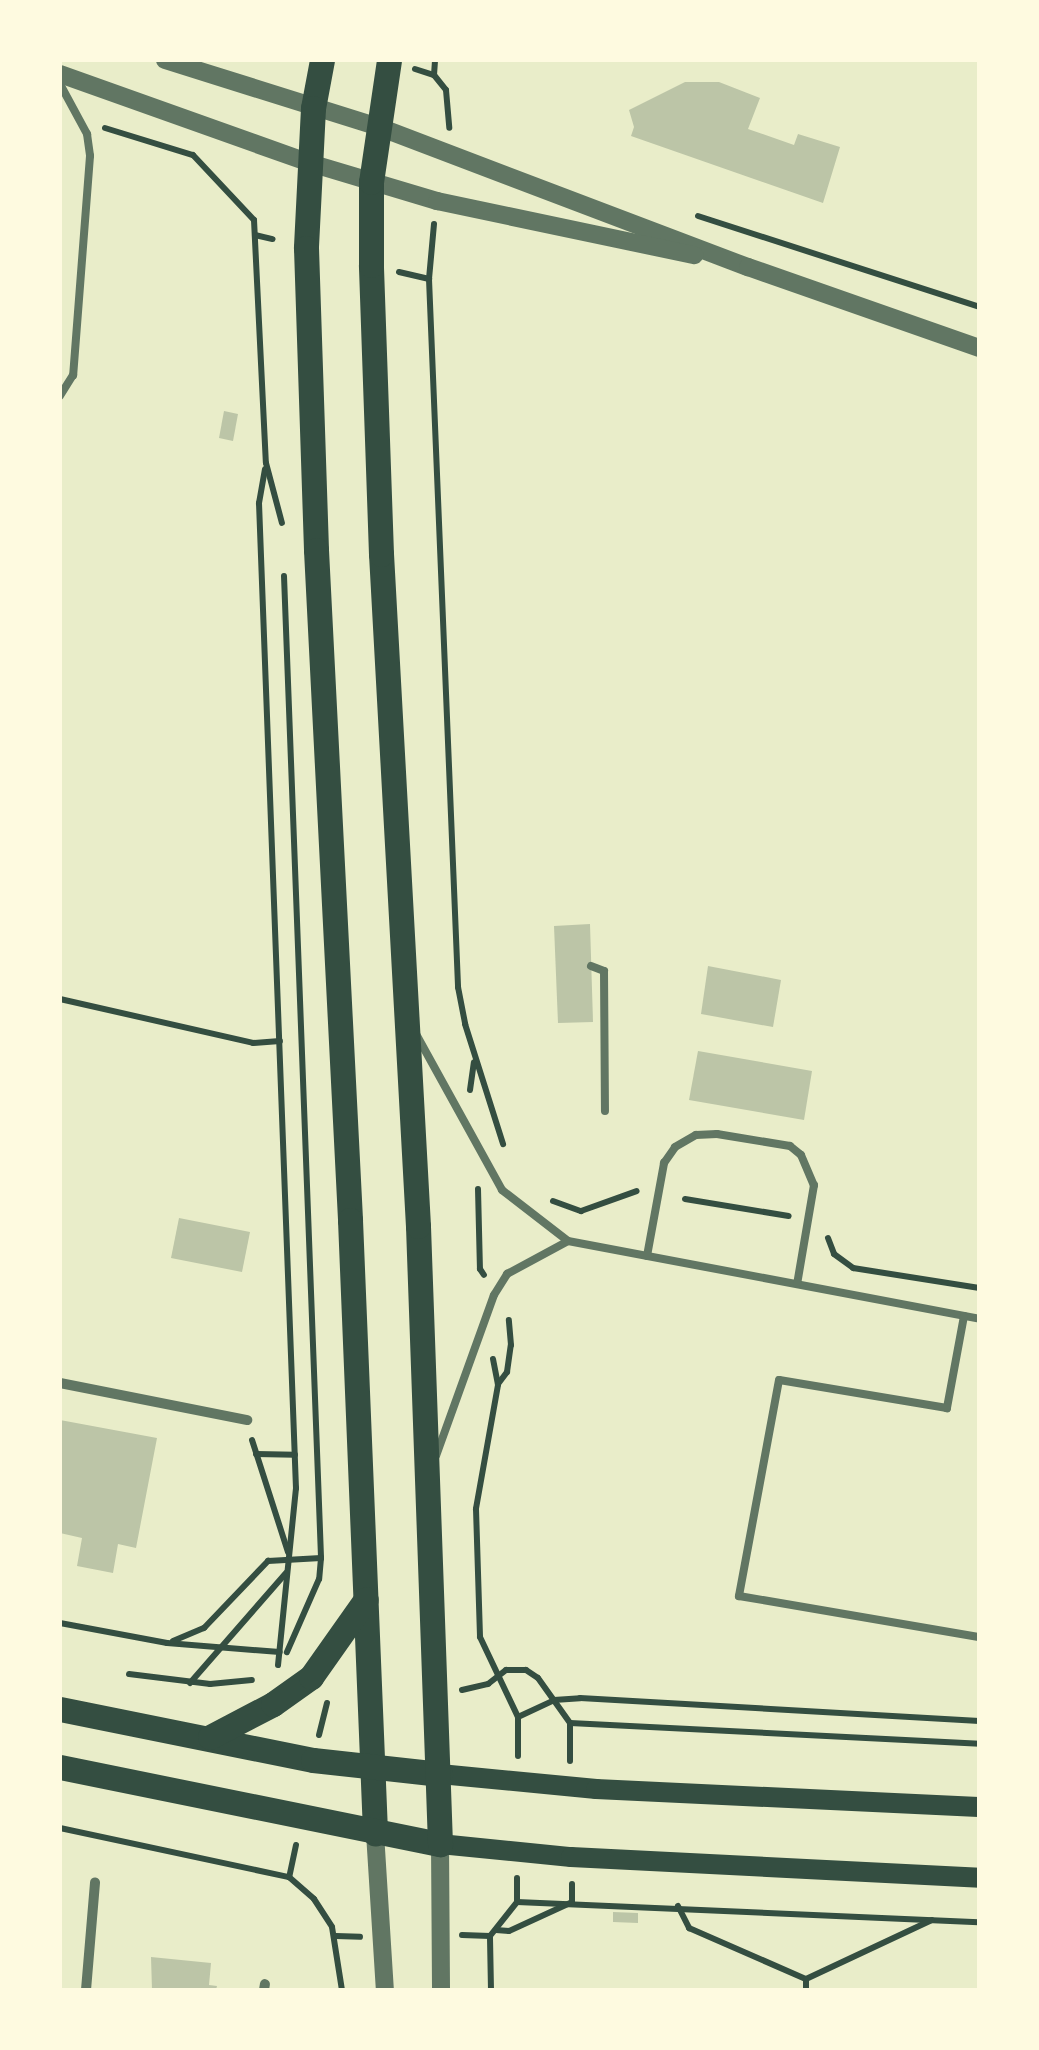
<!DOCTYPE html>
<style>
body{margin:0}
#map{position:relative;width:1039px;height:2050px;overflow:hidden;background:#e9edc9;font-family:"Titillium Web",sans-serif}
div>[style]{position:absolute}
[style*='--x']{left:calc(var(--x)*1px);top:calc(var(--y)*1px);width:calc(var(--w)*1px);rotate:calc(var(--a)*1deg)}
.building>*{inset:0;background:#bcc5a7}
.path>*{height:6px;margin:-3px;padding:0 3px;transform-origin:3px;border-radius:3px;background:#344e41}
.service>*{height:8px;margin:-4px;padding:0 4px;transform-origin:4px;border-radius:4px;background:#617663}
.minor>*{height:10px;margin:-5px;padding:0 5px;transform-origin:5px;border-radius:5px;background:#617663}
.tertiary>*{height:18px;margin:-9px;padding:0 9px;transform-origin:9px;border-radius:9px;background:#617663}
.secondary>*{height:20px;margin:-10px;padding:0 10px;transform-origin:10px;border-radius:10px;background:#344e41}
.primary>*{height:25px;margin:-12.5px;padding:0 12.5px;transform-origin:12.5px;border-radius:12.5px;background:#344e41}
span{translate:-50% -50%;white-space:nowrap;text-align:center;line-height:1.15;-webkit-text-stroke:9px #fefae0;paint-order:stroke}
.frame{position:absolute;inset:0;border:62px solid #fefae0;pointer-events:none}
</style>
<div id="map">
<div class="building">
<i style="clip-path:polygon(685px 82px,719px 82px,760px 98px,748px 129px,794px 145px,798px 134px,840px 147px,823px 203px,631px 136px,634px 127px,629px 110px)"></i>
<i style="clip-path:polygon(224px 411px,238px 414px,233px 441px,219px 438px)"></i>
<i style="clip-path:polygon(590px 924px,593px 1022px,558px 1023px,554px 926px)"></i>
<i style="clip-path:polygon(708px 966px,781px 980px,773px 1027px,701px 1014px)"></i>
<i style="clip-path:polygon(698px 1051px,812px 1071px,804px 1120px,689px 1100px)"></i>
<i style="clip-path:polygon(179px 1218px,250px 1232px,242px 1272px,171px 1258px)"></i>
<i style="clip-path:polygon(60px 1420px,157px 1438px,136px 1548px,118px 1544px,113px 1573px,77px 1566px,82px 1538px,60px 1533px)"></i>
<i style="clip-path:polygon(613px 1912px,638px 1913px,638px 1923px,613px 1922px)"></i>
<i style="clip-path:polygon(151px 1957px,211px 1963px,209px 1985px,217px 1986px,216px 1990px,152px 1990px)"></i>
</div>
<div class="path">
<i style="--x:415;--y:69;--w:20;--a:18"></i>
<i style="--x:434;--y:75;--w:19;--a:51"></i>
<i style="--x:446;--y:90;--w:38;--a:85"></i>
<i style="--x:434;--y:75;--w:15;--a:-86"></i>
<i style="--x:105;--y:128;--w:92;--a:17.1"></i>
<i style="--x:193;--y:155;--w:89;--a:46.8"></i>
<i style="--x:254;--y:220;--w:243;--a:87.2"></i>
<i style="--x:266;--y:463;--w:62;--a:75.1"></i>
<i style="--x:698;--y:216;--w:295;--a:17.9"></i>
<i style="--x:434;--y:224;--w:55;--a:95.2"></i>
<i style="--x:429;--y:279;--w:709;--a:87.65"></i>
<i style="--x:458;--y:987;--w:38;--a:79"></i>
<i style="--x:465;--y:1024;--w:126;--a:72.4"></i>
<i style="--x:255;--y:235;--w:18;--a:13"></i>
<i style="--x:399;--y:272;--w:31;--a:13"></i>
<i style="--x:265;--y:469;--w:35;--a:100"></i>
<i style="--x:259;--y:503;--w:986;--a:87.85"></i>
<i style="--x:296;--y:1488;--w:178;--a:95.8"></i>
<i style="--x:284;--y:576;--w:983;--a:87.84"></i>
<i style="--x:321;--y:1558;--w:21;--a:95"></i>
<i style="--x:319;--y:1579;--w:80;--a:113.7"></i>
<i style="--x:60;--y:999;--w:198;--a:12.8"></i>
<i style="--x:253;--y:1043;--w:27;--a:-4"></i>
<i style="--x:470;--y:1090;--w:28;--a:-82"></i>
<i style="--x:478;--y:1189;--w:80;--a:88.6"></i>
<i style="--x:480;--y:1269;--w:7;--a:56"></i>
<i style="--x:685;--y:1199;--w:105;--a:9.3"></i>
<i style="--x:553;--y:1201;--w:30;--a:20"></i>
<i style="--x:581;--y:1211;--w:59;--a:-19.7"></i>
<i style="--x:828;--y:1238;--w:17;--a:69"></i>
<i style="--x:834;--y:1254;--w:24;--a:36"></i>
<i style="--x:853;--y:1268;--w:128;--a:9"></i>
<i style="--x:493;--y:1359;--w:26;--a:79"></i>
<i style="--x:498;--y:1385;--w:126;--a:100.1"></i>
<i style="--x:476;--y:1509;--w:128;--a:88.2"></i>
<i style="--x:480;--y:1637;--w:89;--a:64.6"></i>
<i style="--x:518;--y:1717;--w:39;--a:90"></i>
<i style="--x:498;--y:1384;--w:15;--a:-53"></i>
<i style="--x:507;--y:1372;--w:27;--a:-82"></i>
<i style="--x:511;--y:1345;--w:25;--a:-95"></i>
<i style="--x:252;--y:1440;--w:118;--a:72.2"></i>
<i style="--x:256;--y:1454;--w:39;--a:1"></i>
<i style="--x:60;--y:1623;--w:109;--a:10.6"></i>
<i style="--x:167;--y:1643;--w:113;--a:4.6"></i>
<i style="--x:173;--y:1641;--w:34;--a:-23"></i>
<i style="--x:204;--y:1628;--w:93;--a:-46.3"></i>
<i style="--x:268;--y:1561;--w:53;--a:-3.2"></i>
<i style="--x:129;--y:1674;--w:82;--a:7"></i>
<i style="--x:210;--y:1684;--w:42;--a:-5.4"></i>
<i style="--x:190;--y:1683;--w:146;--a:-48.9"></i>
<i style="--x:462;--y:1690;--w:27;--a:-13"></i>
<i style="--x:488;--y:1684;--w:23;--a:-38"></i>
<i style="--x:506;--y:1670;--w:20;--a:0"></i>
<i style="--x:526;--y:1670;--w:14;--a:34"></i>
<i style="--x:538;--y:1678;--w:55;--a:54.6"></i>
<i style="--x:570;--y:1723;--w:38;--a:90"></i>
<i style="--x:518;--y:1717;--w:40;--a:-25"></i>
<i style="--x:554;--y:1700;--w:26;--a:-4"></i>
<i style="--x:580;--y:1698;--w:400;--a:3.3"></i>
<i style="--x:570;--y:1723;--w:410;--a:2.9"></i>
<i style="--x:319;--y:1735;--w:33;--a:-76"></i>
<i style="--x:60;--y:1828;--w:233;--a:12.1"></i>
<i style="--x:296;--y:1845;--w:33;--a:102"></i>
<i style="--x:289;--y:1877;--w:33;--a:41"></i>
<i style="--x:314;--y:1899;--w:33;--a:57"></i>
<i style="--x:332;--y:1927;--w:64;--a:81"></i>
<i style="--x:517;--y:1902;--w:462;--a:2.5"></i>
<i style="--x:678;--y:1906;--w:25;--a:63"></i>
<i style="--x:689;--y:1928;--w:128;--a:23.6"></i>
<i style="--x:806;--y:1979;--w:139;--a:-25.1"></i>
<i style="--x:496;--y:1930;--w:13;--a:4"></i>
<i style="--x:509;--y:1931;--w:69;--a:-24.7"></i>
<i style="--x:572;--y:1902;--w:18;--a:-90"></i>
<i style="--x:462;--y:1935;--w:28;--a:2"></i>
<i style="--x:336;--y:1936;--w:24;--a:2"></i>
<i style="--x:491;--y:1990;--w:54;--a:-91.1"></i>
<i style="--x:490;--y:1936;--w:43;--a:-51.5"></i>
<i style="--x:517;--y:1902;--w:24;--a:-90"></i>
<i style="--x:806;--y:1990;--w:11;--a:-90"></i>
</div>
<div class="service">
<i style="--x:60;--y:84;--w:57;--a:61.6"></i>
<i style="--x:87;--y:134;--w:22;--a:82"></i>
<i style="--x:90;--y:156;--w:220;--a:94.4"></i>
<i style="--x:73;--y:375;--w:25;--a:122"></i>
<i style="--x:591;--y:966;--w:14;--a:21"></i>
<i style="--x:604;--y:971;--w:140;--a:89.6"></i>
<i style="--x:416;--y:1034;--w:178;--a:61.1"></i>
<i style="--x:502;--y:1190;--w:83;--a:37.7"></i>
<i style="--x:568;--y:1241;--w:418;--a:10.7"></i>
<i style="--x:647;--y:1256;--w:95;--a:-79.6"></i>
<i style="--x:664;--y:1163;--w:19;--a:-55"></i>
<i style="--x:675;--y:1147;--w:24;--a:-30"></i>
<i style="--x:696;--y:1135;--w:21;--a:-3"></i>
<i style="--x:717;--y:1134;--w:74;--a:9.3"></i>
<i style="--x:790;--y:1146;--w:14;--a:39"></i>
<i style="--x:801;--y:1155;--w:33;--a:67"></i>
<i style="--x:814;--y:1185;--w:100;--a:99.7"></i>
<i style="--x:964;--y:1316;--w:94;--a:100.5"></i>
<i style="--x:947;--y:1408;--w:170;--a:-170.5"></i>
<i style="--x:779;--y:1380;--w:220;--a:100.5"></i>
<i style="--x:739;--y:1596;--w:243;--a:9.7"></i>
<i style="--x:436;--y:1456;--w:171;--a:-70.2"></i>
<i style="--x:494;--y:1295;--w:25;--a:-58"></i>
<i style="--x:507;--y:1274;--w:69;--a:-28.4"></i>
</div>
<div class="minor">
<i style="--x:60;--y:1383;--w:191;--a:11.2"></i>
<i style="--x:86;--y:1990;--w:108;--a:-85.2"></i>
<i style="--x:264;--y:1990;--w:6;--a:-81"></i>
</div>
<div class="tertiary">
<i style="--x:165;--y:60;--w:224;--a:17.4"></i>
<i style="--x:379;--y:127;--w:395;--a:20.8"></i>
<i style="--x:748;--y:267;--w:245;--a:19.3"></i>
<i style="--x:60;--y:74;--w:265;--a:19.6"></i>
<i style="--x:310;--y:163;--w:133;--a:16.7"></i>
<i style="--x:437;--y:201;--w:263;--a:11.9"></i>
<i style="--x:375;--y:1833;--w:157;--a:86.4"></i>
<i style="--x:440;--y:1844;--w:146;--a:89.6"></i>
</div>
<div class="secondary">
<i style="--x:440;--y:1774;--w:157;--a:5.5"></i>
<i style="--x:596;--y:1789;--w:383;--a:2.7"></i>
<i style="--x:440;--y:1844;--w:132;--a:5.7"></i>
<i style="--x:571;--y:1857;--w:409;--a:2.9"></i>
</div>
<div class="primary">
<i style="--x:322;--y:60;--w:49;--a:100.6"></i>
<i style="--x:313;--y:108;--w:140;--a:92.9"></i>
<i style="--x:306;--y:248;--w:302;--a:88.1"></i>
<i style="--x:316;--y:550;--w:671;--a:87.09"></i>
<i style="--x:350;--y:1220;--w:614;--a:87.66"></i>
<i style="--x:60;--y:1709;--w:258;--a:11.4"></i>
<i style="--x:313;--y:1760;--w:128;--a:6.3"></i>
<i style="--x:210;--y:1737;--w:71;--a:-27.6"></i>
<i style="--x:273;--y:1704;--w:47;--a:-35.4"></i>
<i style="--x:311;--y:1677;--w:95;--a:-54.8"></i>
<i style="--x:60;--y:1767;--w:388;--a:11.5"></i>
<i style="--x:440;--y:1844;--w:618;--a:-92.04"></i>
<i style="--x:418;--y:1226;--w:673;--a:-93.15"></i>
<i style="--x:381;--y:554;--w:289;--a:-92"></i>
<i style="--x:371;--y:265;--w:83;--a:-90"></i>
<i style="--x:371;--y:182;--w:123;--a:-81.6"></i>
</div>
<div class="frame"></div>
</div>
